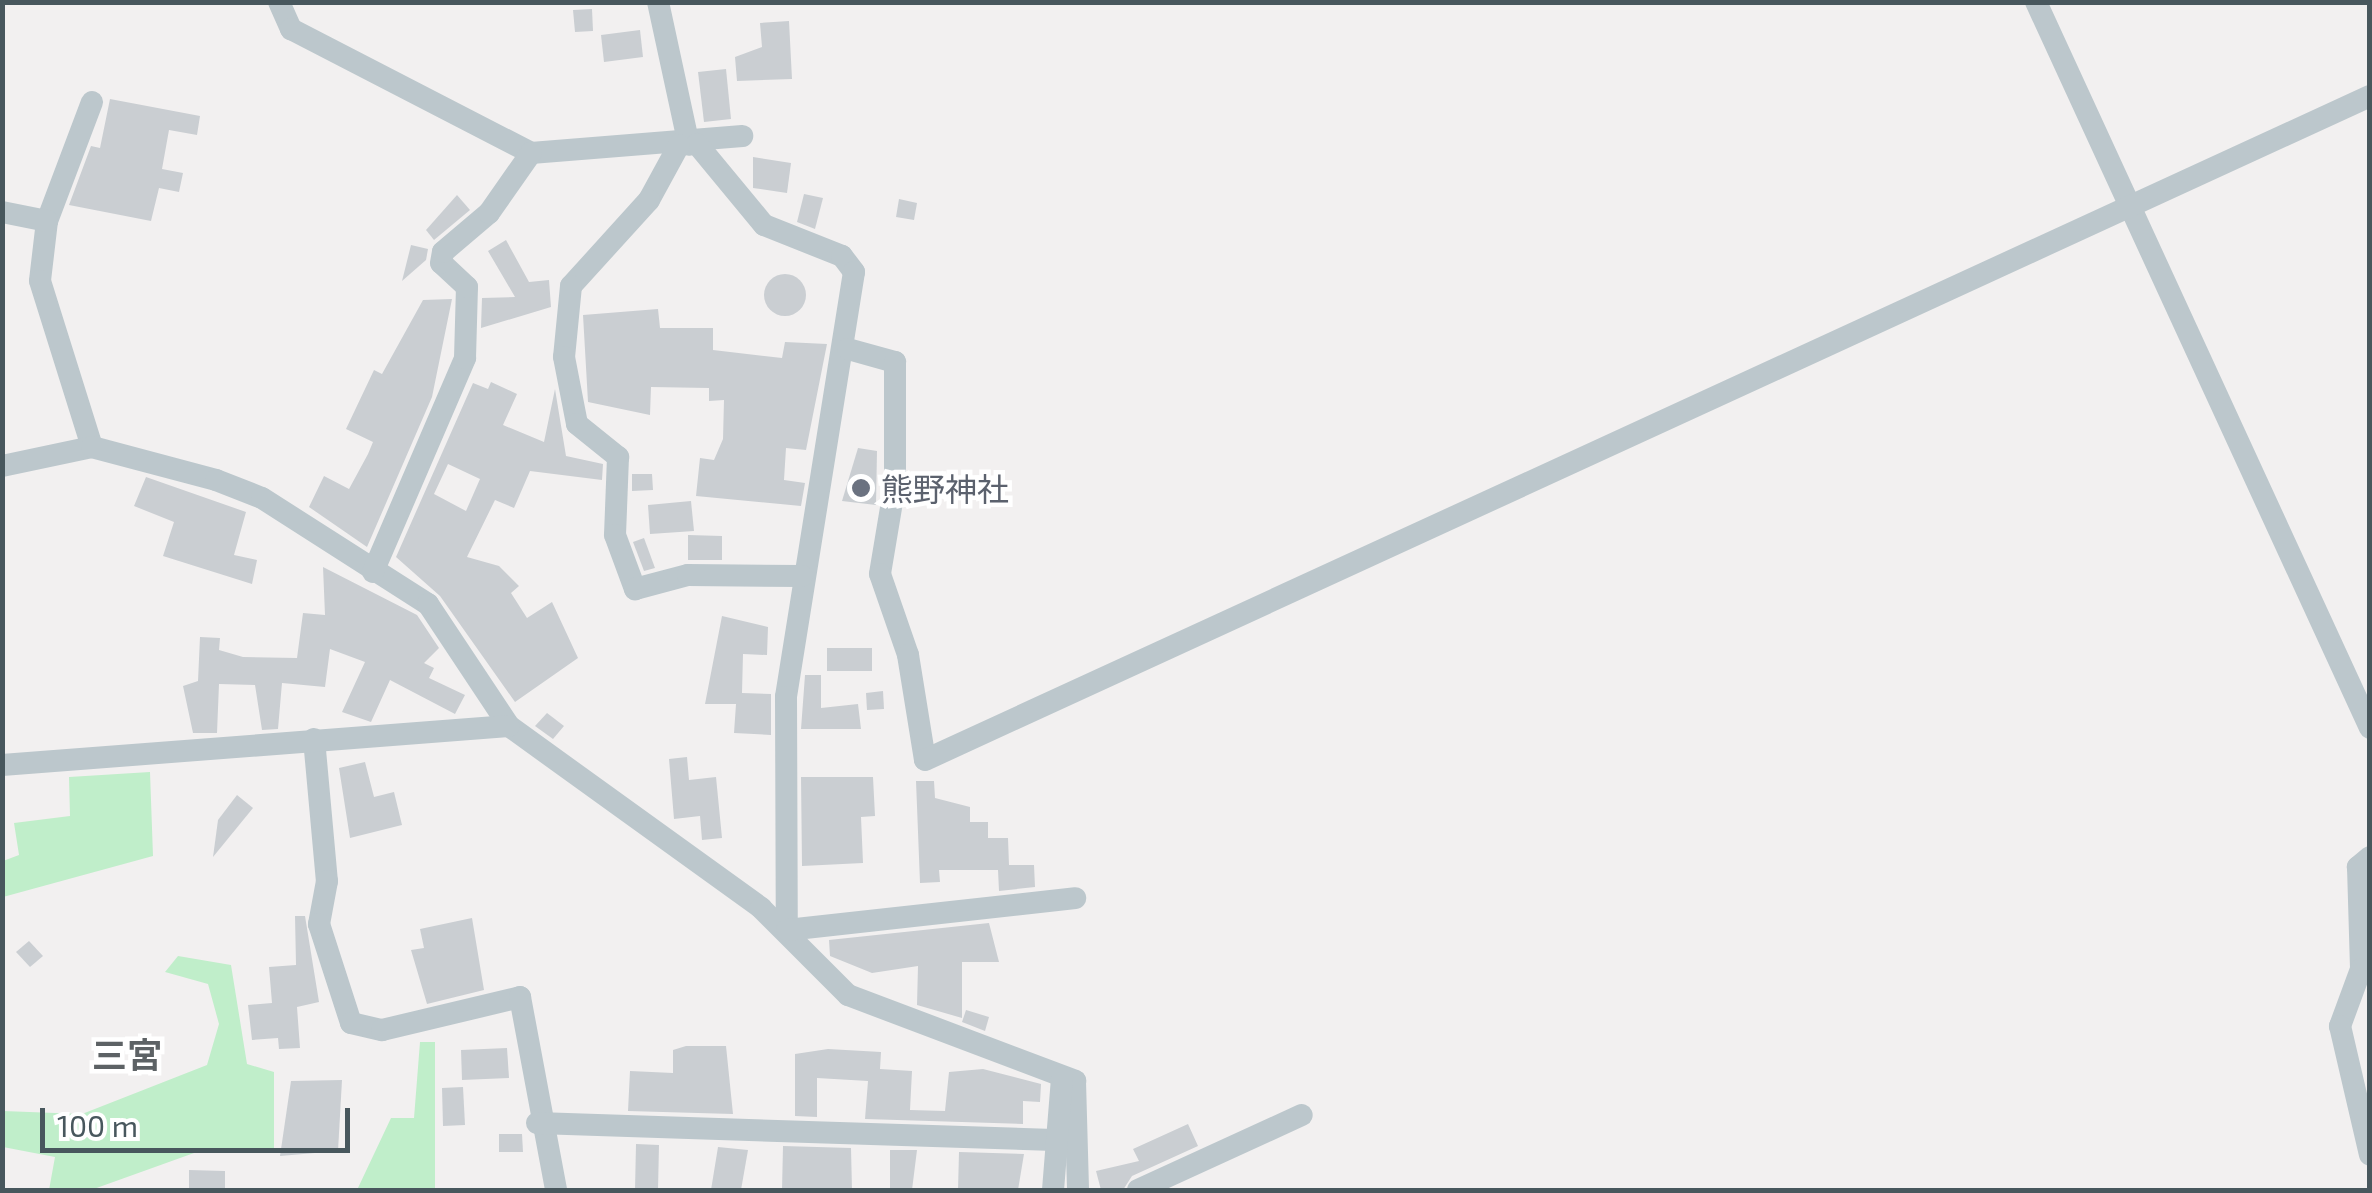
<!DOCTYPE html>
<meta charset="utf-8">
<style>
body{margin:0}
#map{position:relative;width:2372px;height:1193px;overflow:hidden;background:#f2f0f0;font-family:"Exo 2","Noto Sans JP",sans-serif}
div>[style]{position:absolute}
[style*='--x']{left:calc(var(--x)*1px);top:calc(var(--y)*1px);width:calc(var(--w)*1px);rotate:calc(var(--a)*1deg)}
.green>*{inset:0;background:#c0eeca}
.building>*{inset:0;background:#caced2}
.round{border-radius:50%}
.minor>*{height:22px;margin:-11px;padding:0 11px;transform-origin:11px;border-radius:11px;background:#bcc7cc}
.dots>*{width:28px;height:28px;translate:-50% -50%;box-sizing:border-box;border:5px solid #fff;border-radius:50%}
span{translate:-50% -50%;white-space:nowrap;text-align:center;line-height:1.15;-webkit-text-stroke:9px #fff;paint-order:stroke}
.worship-label{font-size:32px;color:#5b616d}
.left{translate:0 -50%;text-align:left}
.neighbourhood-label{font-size:35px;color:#5d6265;font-weight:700}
.frame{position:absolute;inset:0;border:5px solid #48575d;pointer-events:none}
.scale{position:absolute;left:40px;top:1108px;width:310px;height:45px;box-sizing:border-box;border:5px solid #48575d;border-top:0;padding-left:12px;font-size:30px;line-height:35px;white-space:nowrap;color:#48575d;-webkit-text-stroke:8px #fff;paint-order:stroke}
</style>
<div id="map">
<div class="green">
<i style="clip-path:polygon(150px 772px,153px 856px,3px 897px,3px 861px,19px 855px,14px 823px,70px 816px,69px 777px)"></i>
<i style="clip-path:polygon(178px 956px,231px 965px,247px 1064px,274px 1072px,274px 1148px,194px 1153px,91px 1190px,49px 1190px,55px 1157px,3px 1147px,3px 1111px,82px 1114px,207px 1065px,219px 1024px,208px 984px,165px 972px)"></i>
<i style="clip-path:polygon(420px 1042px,435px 1042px,435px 1190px,357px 1190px,391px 1118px,414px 1118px)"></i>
</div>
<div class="building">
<i style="clip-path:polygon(592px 9px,593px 31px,575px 32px,573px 10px)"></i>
<i style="clip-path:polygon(789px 21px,792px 79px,737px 81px,735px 57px,762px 47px,760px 23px)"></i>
<i style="clip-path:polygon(640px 30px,643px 57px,604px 62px,601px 35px)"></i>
<i style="clip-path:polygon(726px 69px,731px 119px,704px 122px,698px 72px)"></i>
<i style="clip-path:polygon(110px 99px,200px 116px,197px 135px,169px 130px,162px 169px,183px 173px,179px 192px,159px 188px,151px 221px,69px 205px,91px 146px,100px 148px)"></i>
<i style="clip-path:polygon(753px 157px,791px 163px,787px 193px,753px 188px)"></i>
<i style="clip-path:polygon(804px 194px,823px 198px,815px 229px,797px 222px)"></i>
<i style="clip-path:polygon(457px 195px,470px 210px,434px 240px,426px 230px)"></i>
<i style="clip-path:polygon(899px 199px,917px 203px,914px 220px,896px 217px)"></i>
<i style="clip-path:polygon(506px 240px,529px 282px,549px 280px,551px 307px,481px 328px,482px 298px,515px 297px,488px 251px)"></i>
<i style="clip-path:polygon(411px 245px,428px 249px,426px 260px,402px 281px)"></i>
<i class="round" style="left:764px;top:274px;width:42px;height:42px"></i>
<i style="clip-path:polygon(452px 299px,432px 397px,367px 547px,309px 507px,324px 476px,349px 489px,368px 454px,373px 442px,346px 429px,374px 370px,382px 374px,423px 300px)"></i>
<i style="clip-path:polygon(658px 309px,660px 328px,713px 328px,713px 350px,782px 358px,785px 342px,827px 344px,806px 450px,786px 448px,784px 480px,805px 483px,801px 506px,696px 496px,700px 458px,714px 460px,723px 439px,724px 400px,709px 401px,709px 388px,651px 387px,650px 415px,588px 402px,583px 315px)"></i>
<i style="clip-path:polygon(evenodd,491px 382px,517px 394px,503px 425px,544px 442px,555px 389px,566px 456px,603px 464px,602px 480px,530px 471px,514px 508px,495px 500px,467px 557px,499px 566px,519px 586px,511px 593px,527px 618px,552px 602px,578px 658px,515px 702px,440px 596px,396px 557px,473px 383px,488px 389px,491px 382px,448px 464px,480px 479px,466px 511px,434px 494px,448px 464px)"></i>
<i style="clip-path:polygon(858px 448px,877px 451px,876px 505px,842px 501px)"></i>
<i style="clip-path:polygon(632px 474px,652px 474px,653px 490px,632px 491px)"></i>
<i style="clip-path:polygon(146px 477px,246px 512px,234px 555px,257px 560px,252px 584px,163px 556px,174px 522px,134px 506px)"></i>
<i style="clip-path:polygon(691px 501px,694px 531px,650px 534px,648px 505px)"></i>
<i style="clip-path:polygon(688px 535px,722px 536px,722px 560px,688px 560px)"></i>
<i style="clip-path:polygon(644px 538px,655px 568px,644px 571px,633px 542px)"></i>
<i style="clip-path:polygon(323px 567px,417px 615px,439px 648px,424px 663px,434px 668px,429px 678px,465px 695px,455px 714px,390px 680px,371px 722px,342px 712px,365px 662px,330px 649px,325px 687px,282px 683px,278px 729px,262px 730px,255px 685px,219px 684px,217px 733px,193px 733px,183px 686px,198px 681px,200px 637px,220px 638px,219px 650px,243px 657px,297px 658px,303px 613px,325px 615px)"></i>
<i style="clip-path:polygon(722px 616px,768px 627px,767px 655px,743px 654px,742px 693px,771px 694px,771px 735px,734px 733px,736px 704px,705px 704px)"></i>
<i style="clip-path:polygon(827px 648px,872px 648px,872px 671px,827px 671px)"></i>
<i style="clip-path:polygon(805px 675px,821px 675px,821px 708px,858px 704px,861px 729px,801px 729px)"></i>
<i style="clip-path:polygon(883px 691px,884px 709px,867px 710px,866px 693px)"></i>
<i style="clip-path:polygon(547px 713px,564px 726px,553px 739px,535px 726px)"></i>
<i style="clip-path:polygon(687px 757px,689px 780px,716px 777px,722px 838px,702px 840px,700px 816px,674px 819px,669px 759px)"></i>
<i style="clip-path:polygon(365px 762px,374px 797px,394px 792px,402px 825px,350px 838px,339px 768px)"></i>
<i style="clip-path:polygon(801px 777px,873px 777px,875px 816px,861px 817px,863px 863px,802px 866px)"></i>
<i style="clip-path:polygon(916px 781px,934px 781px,935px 798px,970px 807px,970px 822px,988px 822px,988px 838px,1008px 838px,1009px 865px,1034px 865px,1035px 887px,999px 891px,998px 870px,939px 870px,940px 882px,920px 883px)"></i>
<i style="clip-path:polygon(237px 795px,253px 808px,213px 857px,218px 820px)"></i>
<i style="clip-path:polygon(295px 916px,305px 916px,319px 1002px,297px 1007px,300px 1048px,279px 1049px,278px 1038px,252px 1040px,248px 1005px,272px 1003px,269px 967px,296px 965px)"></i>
<i style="clip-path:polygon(472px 918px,484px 990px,427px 1004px,411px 950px,424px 948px,420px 929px)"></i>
<i style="clip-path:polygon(989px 923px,999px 962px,962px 962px,962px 1018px,917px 1005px,918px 966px,872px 973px,830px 956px,829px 940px)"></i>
<i style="clip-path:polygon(29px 941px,43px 956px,30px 967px,16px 952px)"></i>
<i style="clip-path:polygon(966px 1010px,989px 1017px,985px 1031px,962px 1022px)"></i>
<i style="clip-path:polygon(686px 1046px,726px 1046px,733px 1114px,628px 1111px,630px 1071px,673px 1073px,673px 1050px)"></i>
<i style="clip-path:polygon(507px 1048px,509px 1078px,462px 1080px,461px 1050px)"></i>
<i style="clip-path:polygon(828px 1049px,881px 1052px,880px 1069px,912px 1071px,910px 1110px,945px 1111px,949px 1072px,983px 1069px,1041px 1084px,1040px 1102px,1023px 1101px,1023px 1124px,865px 1119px,868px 1081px,817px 1078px,817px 1117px,795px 1116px,795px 1054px)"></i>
<i style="clip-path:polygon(342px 1080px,338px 1151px,280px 1156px,291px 1081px)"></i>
<i style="clip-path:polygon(463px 1087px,465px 1125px,443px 1126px,442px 1088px)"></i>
<i style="clip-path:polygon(1188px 1124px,1198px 1146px,1132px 1176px,1123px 1190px,1101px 1190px,1096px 1171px,1139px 1161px,1133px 1149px)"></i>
<i style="clip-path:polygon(499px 1134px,522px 1134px,523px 1152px,499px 1152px)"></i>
<i style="clip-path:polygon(636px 1144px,659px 1145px,658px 1190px,635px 1190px)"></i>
<i style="clip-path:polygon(783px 1146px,851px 1148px,852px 1190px,782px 1190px)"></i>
<i style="clip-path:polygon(718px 1147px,748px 1150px,741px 1190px,711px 1190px)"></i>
<i style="clip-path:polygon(890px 1150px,917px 1150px,912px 1190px,890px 1190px)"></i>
<i style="clip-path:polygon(959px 1152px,1024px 1154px,1018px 1190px,958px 1190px)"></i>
<i style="clip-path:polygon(189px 1170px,225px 1171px,225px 1190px,189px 1190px)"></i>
</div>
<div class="minor">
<i style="--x:279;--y:2;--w:30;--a:66"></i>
<i style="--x:291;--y:29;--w:270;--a:27.3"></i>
<i style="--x:531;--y:153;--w:212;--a:-4.6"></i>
<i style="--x:658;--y:2;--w:146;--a:77.8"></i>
<i style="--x:2036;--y:2;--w:799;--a:65.29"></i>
<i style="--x:92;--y:102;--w:127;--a:110.7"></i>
<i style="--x:47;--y:221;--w:60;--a:96.7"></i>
<i style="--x:40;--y:281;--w:174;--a:72.6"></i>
<i style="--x:697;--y:144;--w:105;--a:50.4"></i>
<i style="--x:764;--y:225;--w:84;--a:21.7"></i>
<i style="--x:842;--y:256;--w:20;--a:53"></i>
<i style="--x:854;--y:272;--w:430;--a:99.1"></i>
<i style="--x:786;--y:697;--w:233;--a:89.8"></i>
<i style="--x:679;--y:145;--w:63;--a:118.6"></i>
<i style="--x:649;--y:200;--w:116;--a:132.2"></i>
<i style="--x:571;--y:286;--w:71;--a:95.6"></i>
<i style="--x:564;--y:357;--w:68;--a:79"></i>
<i style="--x:577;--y:424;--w:53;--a:38.8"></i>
<i style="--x:618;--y:457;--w:78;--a:92.2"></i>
<i style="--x:615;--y:535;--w:58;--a:69.7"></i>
<i style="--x:635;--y:589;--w:55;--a:-14.8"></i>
<i style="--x:688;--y:575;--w:114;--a:0.5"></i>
<i style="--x:2;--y:212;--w:46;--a:11.3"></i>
<i style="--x:848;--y:349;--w:49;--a:15.5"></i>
<i style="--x:895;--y:362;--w:122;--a:90"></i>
<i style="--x:895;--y:484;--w:91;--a:99.5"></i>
<i style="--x:880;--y:574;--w:86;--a:70.9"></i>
<i style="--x:908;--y:655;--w:106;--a:80.8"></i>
<i style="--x:925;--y:760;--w:1590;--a:-24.68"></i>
<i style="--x:2;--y:466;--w:92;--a:-11.9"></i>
<i style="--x:92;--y:447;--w:128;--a:14.9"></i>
<i style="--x:216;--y:480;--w:49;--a:21.4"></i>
<i style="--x:262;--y:498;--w:197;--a:32.6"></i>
<i style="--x:428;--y:604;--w:146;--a:56.4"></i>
<i style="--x:509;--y:726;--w:311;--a:35.8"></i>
<i style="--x:761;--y:908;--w:123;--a:45"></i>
<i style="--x:848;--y:995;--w:243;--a:20.7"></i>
<i style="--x:1075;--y:1081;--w:109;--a:88.4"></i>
<i style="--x:373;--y:572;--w:233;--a:-66.7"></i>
<i style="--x:465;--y:358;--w:71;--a:-88.4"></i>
<i style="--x:467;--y:287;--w:35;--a:-137"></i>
<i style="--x:441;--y:263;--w:11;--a:-80"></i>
<i style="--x:443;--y:252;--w:60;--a:-40.3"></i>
<i style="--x:489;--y:213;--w:73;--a:-55"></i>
<i style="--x:314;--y:739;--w:143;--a:84.8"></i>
<i style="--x:327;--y:881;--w:44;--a:100.5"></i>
<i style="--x:319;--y:924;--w:104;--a:72.1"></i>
<i style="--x:351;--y:1023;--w:32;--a:13"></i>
<i style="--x:382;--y:1030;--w:142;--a:-13.4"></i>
<i style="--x:520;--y:997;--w:196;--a:79.4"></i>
<i style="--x:2;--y:765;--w:508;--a:-4.4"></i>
<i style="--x:2370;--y:857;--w:16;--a:140"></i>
<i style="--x:2358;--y:867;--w:102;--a:88.3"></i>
<i style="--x:2361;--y:969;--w:61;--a:110.2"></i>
<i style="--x:2340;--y:1026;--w:132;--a:76.9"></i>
<i style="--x:787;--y:930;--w:290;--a:-6.3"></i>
<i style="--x:537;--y:1123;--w:517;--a:1.88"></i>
<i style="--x:1053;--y:1190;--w:113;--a:-85.4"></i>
<i style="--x:1138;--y:1190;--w:180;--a:-24.6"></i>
</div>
<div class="dots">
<i style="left:861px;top:488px;background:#6b7280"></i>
</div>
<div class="worship-label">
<span class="left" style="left:881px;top:488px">熊野神社</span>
</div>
<div class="neighbourhood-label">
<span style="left:127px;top:1054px">三宮</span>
</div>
<div class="frame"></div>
<div class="scale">100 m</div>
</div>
